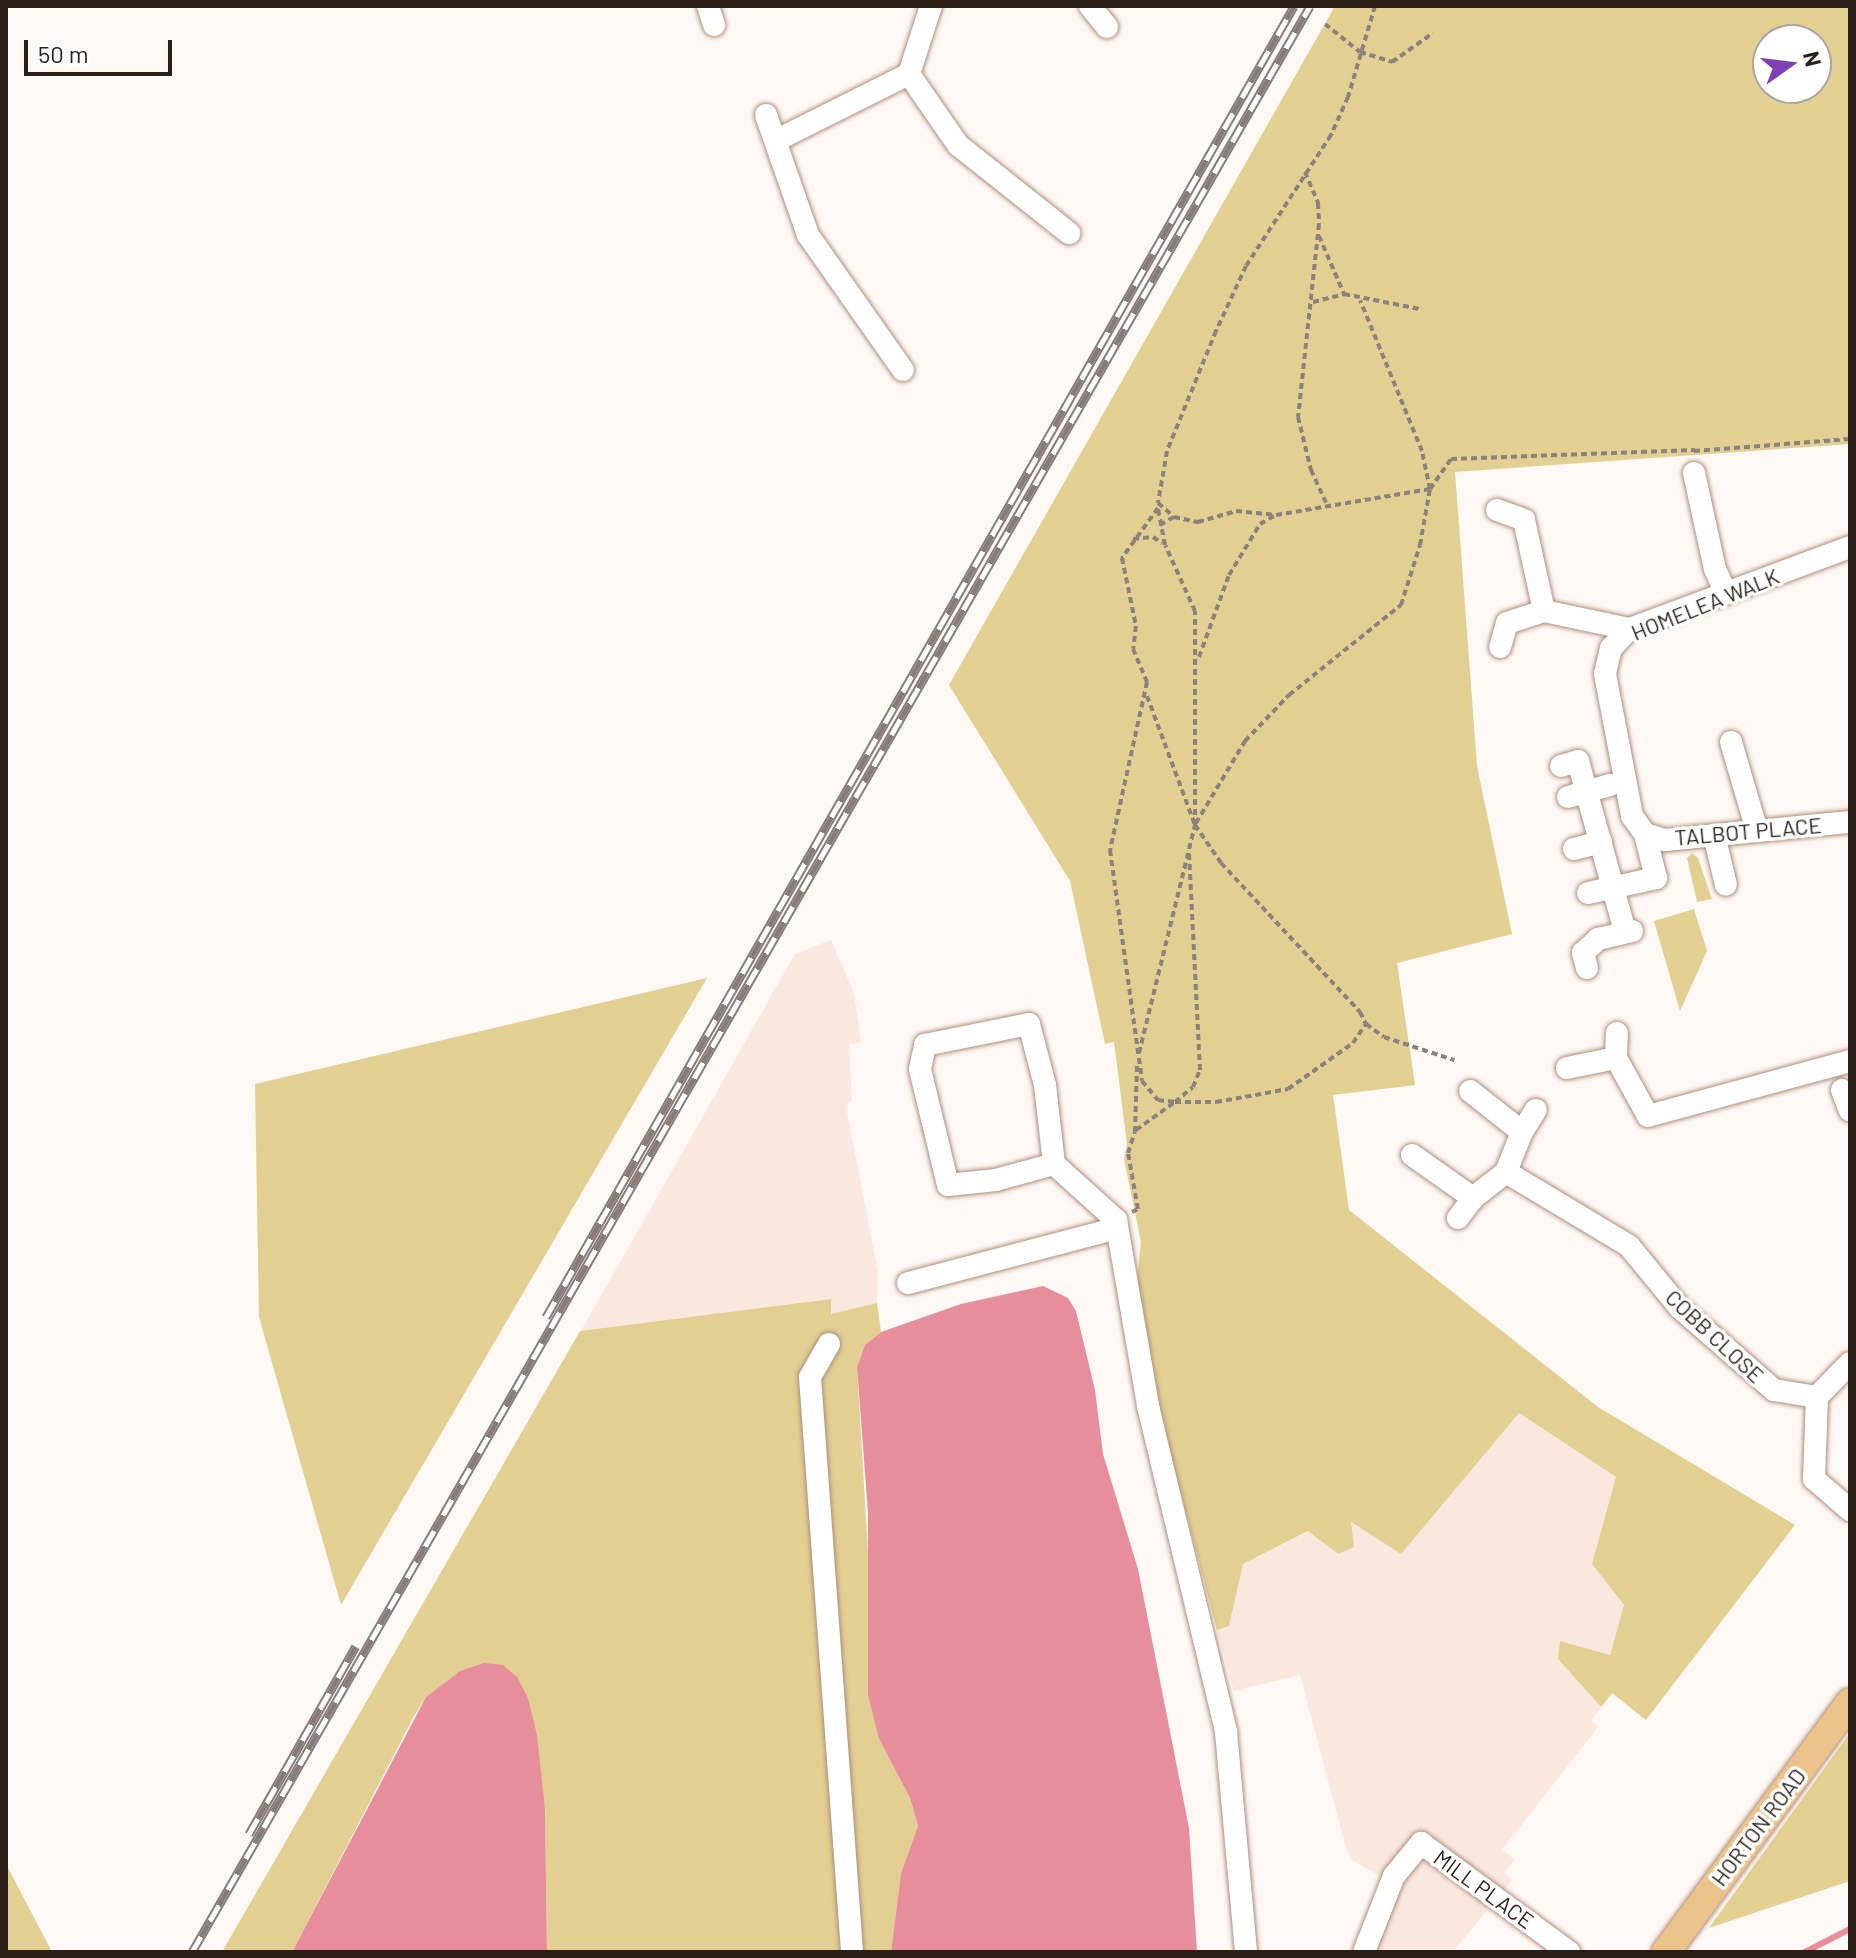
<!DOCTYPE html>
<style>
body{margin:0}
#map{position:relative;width:1856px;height:1958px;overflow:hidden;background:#fff8f4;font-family:Barlow,sans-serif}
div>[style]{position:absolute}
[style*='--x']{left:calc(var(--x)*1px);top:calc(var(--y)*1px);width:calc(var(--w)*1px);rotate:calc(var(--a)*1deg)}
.built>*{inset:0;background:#fae8df}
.green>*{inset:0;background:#e2cf92}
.water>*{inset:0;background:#e78e9d}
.stream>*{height:6px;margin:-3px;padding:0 3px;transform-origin:3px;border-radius:3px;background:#e78e9d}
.path>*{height:4px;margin-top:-2px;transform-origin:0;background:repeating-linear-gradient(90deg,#8c817c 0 6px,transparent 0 10px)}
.roads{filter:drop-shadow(0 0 2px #ae8e7c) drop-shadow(0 0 2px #ae8e7c)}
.minor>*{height:22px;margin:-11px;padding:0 11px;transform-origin:11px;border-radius:11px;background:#fff}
.major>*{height:28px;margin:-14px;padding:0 14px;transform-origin:14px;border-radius:14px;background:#ebc38a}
.rail>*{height:9px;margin-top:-4.5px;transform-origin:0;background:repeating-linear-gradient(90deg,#fff 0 18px,#877c77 0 36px);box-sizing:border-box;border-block:2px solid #877c77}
span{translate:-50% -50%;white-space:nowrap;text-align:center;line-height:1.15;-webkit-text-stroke:7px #fff;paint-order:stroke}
.street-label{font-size:22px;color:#2b1e17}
.frame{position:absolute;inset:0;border:8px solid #2b1e17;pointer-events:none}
.north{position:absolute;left:1752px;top:24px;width:80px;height:80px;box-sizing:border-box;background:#fff;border:2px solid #aaa5a2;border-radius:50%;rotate:76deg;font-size:22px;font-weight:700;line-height:32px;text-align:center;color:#2b1e17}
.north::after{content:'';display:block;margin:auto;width:28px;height:36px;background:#8040b5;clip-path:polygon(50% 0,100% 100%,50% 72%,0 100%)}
.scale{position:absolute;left:24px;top:40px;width:148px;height:36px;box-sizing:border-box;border:4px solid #2b1e17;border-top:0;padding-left:10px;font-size:24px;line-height:28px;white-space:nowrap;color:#2b1e17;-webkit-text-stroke:6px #fff;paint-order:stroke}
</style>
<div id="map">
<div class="built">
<i style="clip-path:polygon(831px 940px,854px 993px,861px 1042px,849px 1045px,852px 1100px,846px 1106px,878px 1273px,877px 1303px,831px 1314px,830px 1299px,581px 1331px,795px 954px)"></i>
<i style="clip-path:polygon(1519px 1413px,1616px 1477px,1592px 1564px,1624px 1605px,1610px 1655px,1560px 1641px,1558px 1659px,1601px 1707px,1591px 1721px,1598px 1727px,1502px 1850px,1515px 1860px,1504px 1873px,1512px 1880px,1453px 1952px,1358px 1952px,1384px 1878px,1353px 1861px,1346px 1848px,1300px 1675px,1234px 1691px,1217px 1630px,1229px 1625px,1243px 1564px,1309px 1531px,1350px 1522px,1401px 1553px)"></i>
</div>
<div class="green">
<i style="clip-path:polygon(evenodd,1335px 6px,1850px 6px,1850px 444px,1455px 472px,1477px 766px,1512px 934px,1397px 963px,1415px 1085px,1333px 1095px,1349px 1210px,1598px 1407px,1795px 1525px,1646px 1720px,1612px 1693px,1601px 1707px,1558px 1659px,1560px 1641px,1610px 1655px,1624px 1605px,1592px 1564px,1616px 1477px,1519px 1413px,1401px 1554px,1351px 1522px,1354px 1547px,1338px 1554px,1308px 1531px,1243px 1564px,1229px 1626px,1217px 1630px,1160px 1415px,1137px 1280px,1141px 1242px,1124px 1159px,1127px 1144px,1114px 1042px,1105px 1044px,1070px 881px,949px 685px,1335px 6px,1768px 40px,1816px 40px,1816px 88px,1768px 88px,1768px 40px)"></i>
<i style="clip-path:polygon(1692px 853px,1698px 858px,1712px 899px,1697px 902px,1687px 858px)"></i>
<i style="clip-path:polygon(1694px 909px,1707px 951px,1680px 1011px,1654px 921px)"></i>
<i style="clip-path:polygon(707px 978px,341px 1605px,259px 1317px,255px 1084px)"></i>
<i style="clip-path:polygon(831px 1299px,831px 1314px,877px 1303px,881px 1332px,865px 1345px,857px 1367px,879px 1739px,910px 1798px,918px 1826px,901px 1873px,891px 1952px,547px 1952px,545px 1809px,528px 1698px,460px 1671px,426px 1697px,414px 1716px,292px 1952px,222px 1952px,580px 1331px)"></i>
<i style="clip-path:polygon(1850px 1733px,1850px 1881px,1709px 1928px)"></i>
<i style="clip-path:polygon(6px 1864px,52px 1952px,6px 1952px)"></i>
</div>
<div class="water">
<i style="clip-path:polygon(1043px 1286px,1068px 1298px,1076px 1311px,1095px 1390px,1103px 1454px,1138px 1569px,1189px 1828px,1197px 1952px,891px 1952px,901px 1873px,918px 1826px,910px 1798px,879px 1739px,868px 1695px,868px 1513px,857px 1367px,865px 1345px,881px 1332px,961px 1304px)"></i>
<i style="clip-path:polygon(484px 1663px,503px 1665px,517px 1677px,528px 1698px,537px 1735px,545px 1809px,547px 1952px,292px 1952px,426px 1697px,460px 1671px)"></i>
</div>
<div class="stream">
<i style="--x:1805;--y:1952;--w:51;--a:-27.1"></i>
</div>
<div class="path">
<i style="--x:1375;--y:6;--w:95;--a:106.5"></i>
<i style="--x:1348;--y:97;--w:42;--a:114.1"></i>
<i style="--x:1331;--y:135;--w:156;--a:123"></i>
<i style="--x:1246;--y:266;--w:72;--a:114.8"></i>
<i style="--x:1216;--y:331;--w:130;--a:112.2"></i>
<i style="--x:1167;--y:451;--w:53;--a:99.8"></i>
<i style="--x:1158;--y:503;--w:21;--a:41"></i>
<i style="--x:1174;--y:517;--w:25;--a:12"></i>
<i style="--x:1198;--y:522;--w:40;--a:-16"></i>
<i style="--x:1236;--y:511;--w:40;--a:5.7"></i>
<i style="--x:1276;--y:515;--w:156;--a:-9.6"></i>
<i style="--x:1430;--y:489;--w:37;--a:-55"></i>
<i style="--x:1451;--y:459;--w:244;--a:-2.1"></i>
<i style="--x:1325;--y:24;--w:45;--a:38.7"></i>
<i style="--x:1360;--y:52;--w:34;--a:17"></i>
<i style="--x:1392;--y:62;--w:50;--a:-35.3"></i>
<i style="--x:1305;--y:172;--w:34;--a:67"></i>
<i style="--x:1318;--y:203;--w:21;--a:87"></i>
<i style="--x:1319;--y:224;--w:194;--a:96.2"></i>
<i style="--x:1298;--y:417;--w:55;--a:76.2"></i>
<i style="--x:1311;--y:470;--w:41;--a:65.3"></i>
<i style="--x:1319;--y:236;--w:63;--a:66.7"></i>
<i style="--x:1313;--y:302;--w:32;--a:-14"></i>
<i style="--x:1344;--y:294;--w:77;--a:11.2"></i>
<i style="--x:1694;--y:451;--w:156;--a:-4.4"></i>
<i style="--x:1158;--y:508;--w:62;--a:125.8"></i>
<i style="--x:1122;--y:558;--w:69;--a:78.4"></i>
<i style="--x:1136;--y:626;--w:23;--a:97"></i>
<i style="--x:1133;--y:649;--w:36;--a:67"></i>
<i style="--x:1147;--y:682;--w:172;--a:102.4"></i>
<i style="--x:1110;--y:850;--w:233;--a:82.1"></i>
<i style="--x:1142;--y:1081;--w:25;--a:50"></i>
<i style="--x:1158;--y:1100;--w:17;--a:7"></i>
<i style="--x:1175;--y:1102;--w:23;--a:-40"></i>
<i style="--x:1193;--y:1087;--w:18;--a:-68"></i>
<i style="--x:1200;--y:1070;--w:220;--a:-92.9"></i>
<i style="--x:1160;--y:525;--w:16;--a:-30"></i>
<i style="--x:1133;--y:539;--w:20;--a:-6"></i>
<i style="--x:1153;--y:537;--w:11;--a:34"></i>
<i style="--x:1199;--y:657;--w:87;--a:-69.9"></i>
<i style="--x:1229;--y:575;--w:60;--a:-58.7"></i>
<i style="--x:1260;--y:524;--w:16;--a:-30"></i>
<i style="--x:1147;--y:696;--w:138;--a:69.6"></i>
<i style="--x:1195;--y:825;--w:46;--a:55.6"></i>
<i style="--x:1221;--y:863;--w:204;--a:47"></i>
<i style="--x:1360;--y:1012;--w:13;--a:63"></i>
<i style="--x:1366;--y:1024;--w:22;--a:36"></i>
<i style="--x:1384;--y:1037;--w:74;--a:18.2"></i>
<i style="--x:1196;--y:823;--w:96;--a:-59.1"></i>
<i style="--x:1245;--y:741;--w:64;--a:-46.3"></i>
<i style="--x:1289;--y:695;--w:144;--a:-38.8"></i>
<i style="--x:1401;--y:605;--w:63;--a:-72.4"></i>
<i style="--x:1420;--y:545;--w:57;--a:-79.9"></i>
<i style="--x:1430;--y:489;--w:39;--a:-102"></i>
<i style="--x:1422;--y:451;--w:163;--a:-112.3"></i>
<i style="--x:1139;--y:1053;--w:235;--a:-76.2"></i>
<i style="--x:1195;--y:825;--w:214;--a:-90"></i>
<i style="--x:1195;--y:611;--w:72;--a:-114.4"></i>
<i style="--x:1165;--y:545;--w:37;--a:-101"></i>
<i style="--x:1136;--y:1130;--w:48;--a:-35.7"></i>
<i style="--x:1175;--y:1102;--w:41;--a:0"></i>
<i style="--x:1216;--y:1102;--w:73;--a:-10.2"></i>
<i style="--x:1288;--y:1089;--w:80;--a:-35.3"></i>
<i style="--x:1353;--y:1043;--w:23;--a:-56"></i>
<i style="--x:1132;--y:1212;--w:7;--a:-27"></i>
<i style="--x:1138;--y:1209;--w:57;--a:-100.1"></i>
<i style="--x:1128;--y:1153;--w:22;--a:-72"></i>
<i style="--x:1135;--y:1132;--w:66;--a:-88.3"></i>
</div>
<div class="roads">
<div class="minor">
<i style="--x:708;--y:6;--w:20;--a:72"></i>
<i style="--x:1090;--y:6;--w:27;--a:51"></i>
<i style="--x:909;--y:74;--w:86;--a:55.4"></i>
<i style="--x:958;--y:145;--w:142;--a:38.4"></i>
<i style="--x:766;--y:115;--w:127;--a:70.7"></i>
<i style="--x:808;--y:235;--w:165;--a:54.9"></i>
<i style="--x:777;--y:140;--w:148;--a:-26.6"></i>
<i style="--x:909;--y:74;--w:71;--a:-72.1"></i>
<i style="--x:1694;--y:473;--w:98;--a:77.7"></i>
<i style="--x:1715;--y:569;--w:27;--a:66"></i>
<i style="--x:1497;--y:510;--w:29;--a:20"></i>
<i style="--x:1524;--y:520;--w:93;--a:77.6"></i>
<i style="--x:1544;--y:611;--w:39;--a:162"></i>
<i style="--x:1507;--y:623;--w:25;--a:106"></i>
<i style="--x:1850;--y:547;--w:236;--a:159.6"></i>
<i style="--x:1629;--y:629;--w:26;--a:133"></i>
<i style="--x:1611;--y:648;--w:27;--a:103"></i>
<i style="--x:1605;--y:674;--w:145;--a:79.2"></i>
<i style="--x:1632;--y:816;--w:22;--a:54"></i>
<i style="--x:1645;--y:834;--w:21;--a:17"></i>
<i style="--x:1665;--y:840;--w:186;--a:-5.6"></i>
<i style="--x:1544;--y:611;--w:87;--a:12"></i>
<i style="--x:1731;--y:742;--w:93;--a:73.7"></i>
<i style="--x:1561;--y:766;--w:18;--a:-16"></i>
<i style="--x:1578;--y:761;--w:177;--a:74.6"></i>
<i style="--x:1568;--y:797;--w:44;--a:-15.9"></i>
<i style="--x:1714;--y:835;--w:51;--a:76.5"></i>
<i style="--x:1574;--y:849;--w:28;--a:-15"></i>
<i style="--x:1588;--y:893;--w:70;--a:-12.4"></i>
<i style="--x:1656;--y:878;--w:45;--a:-104"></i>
<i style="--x:1587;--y:968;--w:16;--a:-105"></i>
<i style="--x:1583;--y:953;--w:21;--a:-43"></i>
<i style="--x:1598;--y:939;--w:35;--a:-13"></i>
<i style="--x:1616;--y:1058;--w:66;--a:61.1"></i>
<i style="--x:1648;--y:1116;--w:209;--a:-15.2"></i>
<i style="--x:1616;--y:1058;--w:25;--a:-88"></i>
<i style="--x:1567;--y:1068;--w:50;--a:-11.5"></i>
<i style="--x:1842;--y:1090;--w:22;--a:69"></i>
<i style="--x:1522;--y:1132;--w:26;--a:-58"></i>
<i style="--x:1412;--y:1155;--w:75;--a:35.2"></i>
<i style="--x:1473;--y:1198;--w:42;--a:-38.2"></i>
<i style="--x:1506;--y:1172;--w:43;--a:-68.2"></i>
<i style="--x:1522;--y:1132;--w:66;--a:-141.7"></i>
<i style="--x:1054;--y:1164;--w:60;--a:164.6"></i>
<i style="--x:996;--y:1180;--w:48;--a:174.1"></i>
<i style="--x:948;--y:1185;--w:119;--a:-103.6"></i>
<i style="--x:920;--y:1069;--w:25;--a:-78"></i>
<i style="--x:925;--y:1045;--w:106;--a:-11.4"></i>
<i style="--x:1029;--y:1024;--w:63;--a:75.3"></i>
<i style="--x:1045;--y:1085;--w:80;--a:83.5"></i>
<i style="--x:1054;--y:1164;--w:84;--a:42.1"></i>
<i style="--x:1116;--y:1220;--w:189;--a:80.2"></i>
<i style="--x:1148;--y:1406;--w:335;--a:76.5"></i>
<i style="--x:1226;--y:1732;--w:221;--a:84.8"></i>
<i style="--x:1506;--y:1172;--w:144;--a:31"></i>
<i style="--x:1629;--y:1246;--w:80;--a:50.6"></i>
<i style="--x:1680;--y:1308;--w:125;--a:41.1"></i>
<i style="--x:1774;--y:1390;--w:44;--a:9.2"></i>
<i style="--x:1817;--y:1397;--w:47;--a:-45.9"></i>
<i style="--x:1458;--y:1218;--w:25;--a:-53"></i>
<i style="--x:908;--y:1283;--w:216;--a:-14.7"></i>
<i style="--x:829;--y:1344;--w:38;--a:120"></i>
<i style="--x:810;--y:1377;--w:577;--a:85.82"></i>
<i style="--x:1817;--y:1397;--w:82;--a:92.1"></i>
<i style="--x:1814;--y:1479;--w:48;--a:40.7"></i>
<i style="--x:1364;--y:1952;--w:82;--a:-68.5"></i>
<i style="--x:1394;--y:1876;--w:43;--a:-50.7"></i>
<i style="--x:1421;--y:1843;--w:184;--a:36.4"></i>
</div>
<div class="major">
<i style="--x:1666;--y:1952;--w:310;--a:-53.6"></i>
</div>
</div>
<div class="rail">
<i style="--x:546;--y:1317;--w:1509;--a:-60.29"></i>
<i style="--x:249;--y:1834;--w:216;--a:-60.4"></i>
<i style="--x:192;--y:1952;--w:2244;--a:-60.12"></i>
</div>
<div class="street-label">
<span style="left:1705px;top:604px;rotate:-22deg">HOMELEA WALK</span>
<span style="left:1748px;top:831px;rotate:-5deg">TALBOT PLACE</span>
<span style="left:1715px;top:1336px;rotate:43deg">COBB CLOSE</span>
<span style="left:1758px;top:1827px;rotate:-53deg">HORTON ROAD</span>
<span style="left:1484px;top:1889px;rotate:36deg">MILL PLACE</span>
</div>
<div class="frame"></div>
<div class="north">N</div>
<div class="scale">50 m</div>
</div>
